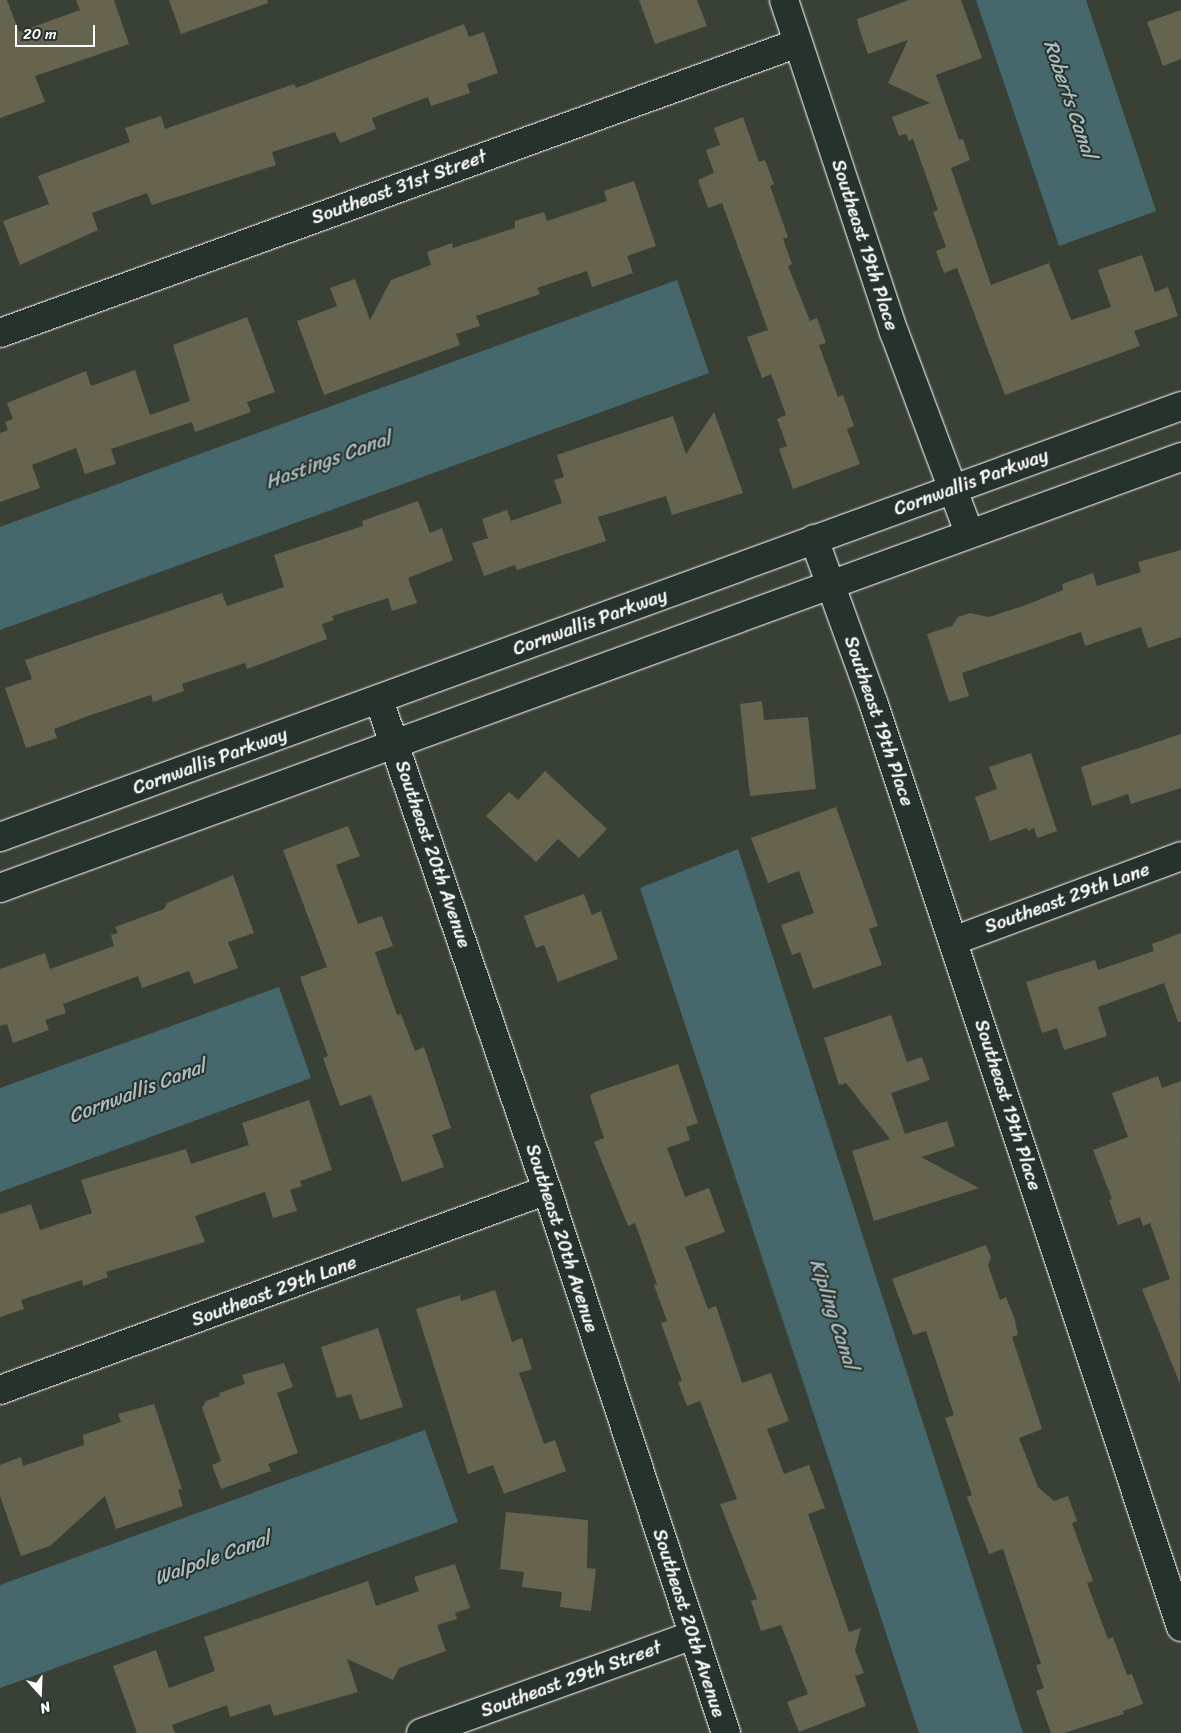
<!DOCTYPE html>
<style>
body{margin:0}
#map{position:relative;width:1181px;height:1733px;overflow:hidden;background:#394137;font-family:Sriracha,sans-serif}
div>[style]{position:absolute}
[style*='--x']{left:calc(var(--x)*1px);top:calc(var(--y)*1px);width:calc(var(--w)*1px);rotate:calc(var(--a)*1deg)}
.water>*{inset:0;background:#46686d}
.building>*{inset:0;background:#66634f}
.roads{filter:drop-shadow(0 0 1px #fff) drop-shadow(0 0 1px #fff)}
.minor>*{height:28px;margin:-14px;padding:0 14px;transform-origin:14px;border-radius:14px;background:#26332d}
span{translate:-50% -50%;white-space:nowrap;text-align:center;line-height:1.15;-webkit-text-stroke:4px #26332d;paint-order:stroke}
.street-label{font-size:19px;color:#fff}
.water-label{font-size:20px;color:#acbbbd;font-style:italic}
.north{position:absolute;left:15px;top:1668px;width:50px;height:50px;-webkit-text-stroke:4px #26332d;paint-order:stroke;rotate:160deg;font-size:14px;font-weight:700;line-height:20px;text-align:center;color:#fff}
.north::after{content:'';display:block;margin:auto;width:18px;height:22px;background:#fff;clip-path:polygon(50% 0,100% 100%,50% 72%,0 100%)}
.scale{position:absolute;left:15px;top:25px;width:80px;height:22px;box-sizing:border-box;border:2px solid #fff;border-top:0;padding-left:6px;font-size:15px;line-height:18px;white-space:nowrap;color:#fff;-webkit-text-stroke:4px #26332d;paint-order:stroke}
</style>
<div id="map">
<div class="water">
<i style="clip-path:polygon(976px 0,1086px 0,1156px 211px,1059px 246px)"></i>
<i style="clip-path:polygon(677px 280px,709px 373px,0 630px,0 527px)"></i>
<i style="clip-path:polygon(738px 849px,1023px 1733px,919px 1733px,640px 888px)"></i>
<i style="clip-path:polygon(279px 987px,311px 1078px,0 1192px,0 1088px)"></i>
<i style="clip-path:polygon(425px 1430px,458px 1522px,0 1688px,0 1585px)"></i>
</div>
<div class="building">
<i style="clip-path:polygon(0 0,7px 0,19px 32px,80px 10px,76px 0,114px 0,129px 44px,35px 76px,45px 102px,0 118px)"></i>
<i style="clip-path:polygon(169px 0,267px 0,268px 3px,181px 34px)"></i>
<i style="clip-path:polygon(639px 0,697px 0,707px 26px,655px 44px)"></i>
<i style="clip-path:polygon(909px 0,961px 0,982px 58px,936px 75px,959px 140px,963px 139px,970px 160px,951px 168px,991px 285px,1049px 263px,1071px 320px,1111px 307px,1098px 270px,1142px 255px,1155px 292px,1168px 287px,1178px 316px,1134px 331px,1140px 346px,1005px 395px,957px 268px,944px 273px,936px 251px,946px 247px,933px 212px,938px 210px,913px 139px,909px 141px,906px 134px,899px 136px,892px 117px,930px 103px,888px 83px,908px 40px,868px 54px,860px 31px,857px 19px)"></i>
<i style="clip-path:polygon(1181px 10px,1181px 59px,1163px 66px,1147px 22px)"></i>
<i style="clip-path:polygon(464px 24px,469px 37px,484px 32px,498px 73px,467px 84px,470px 93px,431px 106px,428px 97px,372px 118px,376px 129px,340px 143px,335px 132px,272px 152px,276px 165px,152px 205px,147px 193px,92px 213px,98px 230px,20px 265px,3px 221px,49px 204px,38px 176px,130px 142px,125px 128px,161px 116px,165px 129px,294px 84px,296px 88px)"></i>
<i style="clip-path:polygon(743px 117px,759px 162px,765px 160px,774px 184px,770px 186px,788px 237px,783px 239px,792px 264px,788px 266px,810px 321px,817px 318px,826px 343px,819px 345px,838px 397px,843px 395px,854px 426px,847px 429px,860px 464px,793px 489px,779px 449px,787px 446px,777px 419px,786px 415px,771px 374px,762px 378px,747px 337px,768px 330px,722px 203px,708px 208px,698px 180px,714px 173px,706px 150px,720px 145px,714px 128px)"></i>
<i style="clip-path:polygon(634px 181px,656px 246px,627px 256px,633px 273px,592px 287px,587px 271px,537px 288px,540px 294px,476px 316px,480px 326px,456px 334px,460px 345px,324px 395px,297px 321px,337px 306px,330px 288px,355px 279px,370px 320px,391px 280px,431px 265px,427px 252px,452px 243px,453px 248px,515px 228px,515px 221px,544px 212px,547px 221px,607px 201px,604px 191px)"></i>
<i style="clip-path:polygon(247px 317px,275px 392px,247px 402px,251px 412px,195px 432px,192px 422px,111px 449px,116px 464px,85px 474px,76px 448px,32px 465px,40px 488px,0 502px,0 433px,8px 430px,5px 422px,13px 419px,7px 403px,86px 371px,91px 386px,135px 370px,150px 415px,190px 401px,173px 345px)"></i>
<i style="clip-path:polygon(714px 412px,743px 493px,672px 515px,666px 496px,598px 517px,606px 541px,517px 570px,515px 565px,484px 576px,472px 543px,488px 538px,482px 519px,507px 510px,511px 521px,562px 503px,554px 480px,564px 477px,557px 455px,673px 416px,686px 454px)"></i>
<i style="clip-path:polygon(418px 501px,430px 533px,442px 528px,453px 560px,408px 578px,417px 603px,392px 611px,388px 598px,332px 616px,334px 620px,322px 624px,327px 639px,247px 669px,245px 663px,182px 684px,184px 691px,153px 702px,151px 695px,88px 716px,54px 729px,57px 738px,26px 748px,5px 688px,32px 679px,25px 660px,222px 593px,227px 606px,284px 587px,274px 555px,363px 526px,362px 521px)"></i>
<i style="clip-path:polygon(1181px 550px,1181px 637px,1148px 648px,1141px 627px,1085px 646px,1081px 632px,962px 673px,969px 696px,949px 702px,927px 634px,952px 626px,958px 617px,970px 613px,989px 617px,1026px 605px,1063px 590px,1062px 584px,1093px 573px,1097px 586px,1141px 572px,1138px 562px)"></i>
<i style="clip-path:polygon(762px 701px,764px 720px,808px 717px,816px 789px,750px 796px,740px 704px)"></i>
<i style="clip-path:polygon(1181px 734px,1181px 788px,1131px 804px,1128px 794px,1092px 806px,1081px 767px)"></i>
<i style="clip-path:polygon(1031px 753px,1057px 831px,1037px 838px,1034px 828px,1028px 831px,1027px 828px,990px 841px,975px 797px,997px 789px,989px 767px)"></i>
<i style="clip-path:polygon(545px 771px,607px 829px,579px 858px,558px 839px,536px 862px,486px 816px,509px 792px,518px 800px)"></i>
<i style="clip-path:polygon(836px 807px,878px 926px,869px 929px,882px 965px,813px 989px,800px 952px,792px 955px,781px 925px,814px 913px,799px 871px,768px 883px,751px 838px)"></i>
<i style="clip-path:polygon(348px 826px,360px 856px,336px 865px,358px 924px,382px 916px,393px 946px,375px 952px,397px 1015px,401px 1014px,415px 1051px,424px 1047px,451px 1128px,432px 1135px,444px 1167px,402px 1182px,371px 1095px,340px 1106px,323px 1058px,328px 1056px,300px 977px,327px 967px,283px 850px)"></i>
<i style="clip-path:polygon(233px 875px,254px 933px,228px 942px,238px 968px,194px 984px,189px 971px,142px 988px,138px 976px,63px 1004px,66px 1013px,45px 1020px,49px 1030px,13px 1043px,7px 1024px,0 1026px,0 969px,45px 953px,50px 969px,114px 946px,111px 935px,118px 933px,115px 927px,164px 909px,167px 903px)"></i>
<i style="clip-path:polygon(584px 894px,592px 915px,601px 911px,618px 959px,558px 982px,544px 945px,536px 948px,524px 916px)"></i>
<i style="clip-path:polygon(1181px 933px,1181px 1022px,1178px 1022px,1164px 983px,1098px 1007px,1107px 1036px,1064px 1050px,1057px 1028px,1042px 1033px,1026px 982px,1095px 960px,1098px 970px,1154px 951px,1152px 944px)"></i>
<i style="clip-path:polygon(891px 1015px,907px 1062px,922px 1057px,930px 1080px,891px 1093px,905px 1134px,947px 1121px,955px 1146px,921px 1157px,979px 1188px,874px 1221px,852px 1151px,890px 1139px,846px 1083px,839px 1085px,824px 1038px)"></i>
<i style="clip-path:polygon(678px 1064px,698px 1123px,686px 1127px,690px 1140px,667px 1148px,685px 1197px,709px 1188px,725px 1232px,685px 1247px,708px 1309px,716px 1306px,742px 1383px,771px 1373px,789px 1421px,767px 1429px,784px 1474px,809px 1465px,825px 1508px,808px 1514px,849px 1632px,861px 1628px,855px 1650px,864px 1673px,855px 1676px,866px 1706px,799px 1732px,787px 1702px,808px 1694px,781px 1625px,761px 1631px,751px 1601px,757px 1599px,720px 1504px,737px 1499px,700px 1401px,687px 1406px,678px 1382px,682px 1381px,661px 1323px,667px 1321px,654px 1285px,657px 1284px,635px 1223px,628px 1226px,594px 1142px,604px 1138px,590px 1096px,593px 1093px)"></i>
<i style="clip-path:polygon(1158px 1076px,1162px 1088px,1181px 1081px,1180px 1384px,1142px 1289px,1170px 1279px,1150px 1223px,1143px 1226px,1140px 1217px,1118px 1225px,1109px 1200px,1112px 1199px,1093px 1150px,1128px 1137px,1112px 1093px)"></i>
<i style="clip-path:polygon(309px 1100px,332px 1170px,300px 1181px,302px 1186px,290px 1190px,297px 1211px,273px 1218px,265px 1192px,195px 1216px,205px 1242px,106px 1272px,108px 1277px,83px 1286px,82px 1280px,21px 1300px,24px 1309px,0 1317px,0 1214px,31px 1204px,40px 1230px,92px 1213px,81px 1180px,186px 1149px,191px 1164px,249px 1145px,242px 1123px)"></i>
<i style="clip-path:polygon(986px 1245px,991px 1258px,988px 1265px,1000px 1300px,1006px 1297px,1015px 1320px,1018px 1335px,1012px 1337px,1042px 1429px,1019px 1438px,1038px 1487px,1054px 1501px,1068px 1496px,1077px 1521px,1072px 1523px,1093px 1581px,1087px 1583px,1108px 1639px,1113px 1637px,1127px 1675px,1132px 1674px,1143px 1704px,1123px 1711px,1124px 1714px,1064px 1733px,1051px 1733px,1036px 1691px,1044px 1688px,1036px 1665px,1041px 1664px,1003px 1549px,989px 1554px,967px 1497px,972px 1495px,945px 1418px,954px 1415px,926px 1331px,913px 1335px,892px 1279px)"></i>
<i style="clip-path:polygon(495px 1290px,512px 1342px,522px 1338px,532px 1369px,519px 1373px,544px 1444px,555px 1440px,566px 1471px,504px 1494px,493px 1465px,468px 1474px,416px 1309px,460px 1295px,461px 1301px)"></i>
<i style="clip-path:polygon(378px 1328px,403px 1407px,360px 1420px,351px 1394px,337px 1398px,321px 1347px)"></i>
<i style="clip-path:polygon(284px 1363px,293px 1387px,277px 1393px,298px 1453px,268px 1464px,271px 1471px,221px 1489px,212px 1465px,221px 1461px,202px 1408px,206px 1401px,220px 1396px,219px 1393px,245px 1384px,242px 1375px)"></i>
<i style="clip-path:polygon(154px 1404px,182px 1489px,178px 1490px,183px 1506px,116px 1529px,105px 1496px,50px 1546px,21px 1556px,0 1496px,0 1465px,21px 1457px,23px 1466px,84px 1445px,83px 1435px,121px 1422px,118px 1414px)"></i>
<i style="clip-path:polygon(506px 1512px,588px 1520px,587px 1568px,596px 1569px,591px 1611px,560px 1607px,562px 1592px,522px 1587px,524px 1572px,500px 1569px)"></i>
<i style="clip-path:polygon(455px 1564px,470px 1608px,455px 1613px,457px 1619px,437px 1625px,446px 1651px,399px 1668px,393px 1680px,347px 1659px,358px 1692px,274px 1716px,270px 1704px,230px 1717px,227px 1705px,172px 1725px,175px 1733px,137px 1733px,113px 1666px,156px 1650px,169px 1688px,215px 1671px,204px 1637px,368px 1581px,376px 1606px,419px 1591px,414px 1577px)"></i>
</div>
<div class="roads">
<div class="minor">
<i style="--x:784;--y:0;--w:350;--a:71.7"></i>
<i style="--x:894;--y:332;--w:215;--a:69.5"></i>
<i style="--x:0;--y:333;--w:849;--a:-19.97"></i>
<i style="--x:814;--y:539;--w:173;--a:70.1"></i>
<i style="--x:873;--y:702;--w:975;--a:71.58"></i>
<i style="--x:379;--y:700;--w:518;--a:71.08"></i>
<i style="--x:547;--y:1190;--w:572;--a:71.76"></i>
<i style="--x:0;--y:837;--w:1257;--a:-20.05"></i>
<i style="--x:0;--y:888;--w:1257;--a:-20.05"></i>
<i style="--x:953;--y:941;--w:243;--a:-20.4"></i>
<i style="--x:0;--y:1390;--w:582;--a:-20.08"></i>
<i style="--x:421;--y:1733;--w:289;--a:-19.8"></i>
</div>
</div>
<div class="street-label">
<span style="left:399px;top:187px;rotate:-20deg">Southeast 31st Street</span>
<span style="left:865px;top:245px;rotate:72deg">Southeast 19th Place</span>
<span style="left:971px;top:482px;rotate:-20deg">Cornwallis Parkway</span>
<span style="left:590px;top:622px;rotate:-20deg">Cornwallis Parkway</span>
<span style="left:879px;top:721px;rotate:71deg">Southeast 19th Place</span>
<span style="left:210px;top:761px;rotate:-20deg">Cornwallis Parkway</span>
<span style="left:433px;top:854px;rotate:71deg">Southeast 20th Avenue</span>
<span style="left:1067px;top:898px;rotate:-20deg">Southeast 29th Lane</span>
<span style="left:1008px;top:1105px;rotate:72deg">Southeast 19th Place</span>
<span style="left:562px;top:1238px;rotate:72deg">Southeast 20th Avenue</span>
<span style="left:274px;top:1291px;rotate:-20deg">Southeast 29th Lane</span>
<span style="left:689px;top:1623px;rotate:72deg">Southeast 20th Avenue</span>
<span style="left:571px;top:1679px;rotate:-20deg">Southeast 29th Street</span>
</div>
<div class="water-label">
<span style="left:1070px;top:99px;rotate:71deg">Roberts Canal</span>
<span style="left:328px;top:460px;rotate:-20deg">Hastings Canal</span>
<span style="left:137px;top:1091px;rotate:-21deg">Cornwallis Canal</span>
<span style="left:834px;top:1314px;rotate:72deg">Kipling Canal</span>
<span style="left:212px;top:1558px;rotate:-20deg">Walpole Canal</span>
</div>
<div class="north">N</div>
<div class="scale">20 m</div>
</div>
